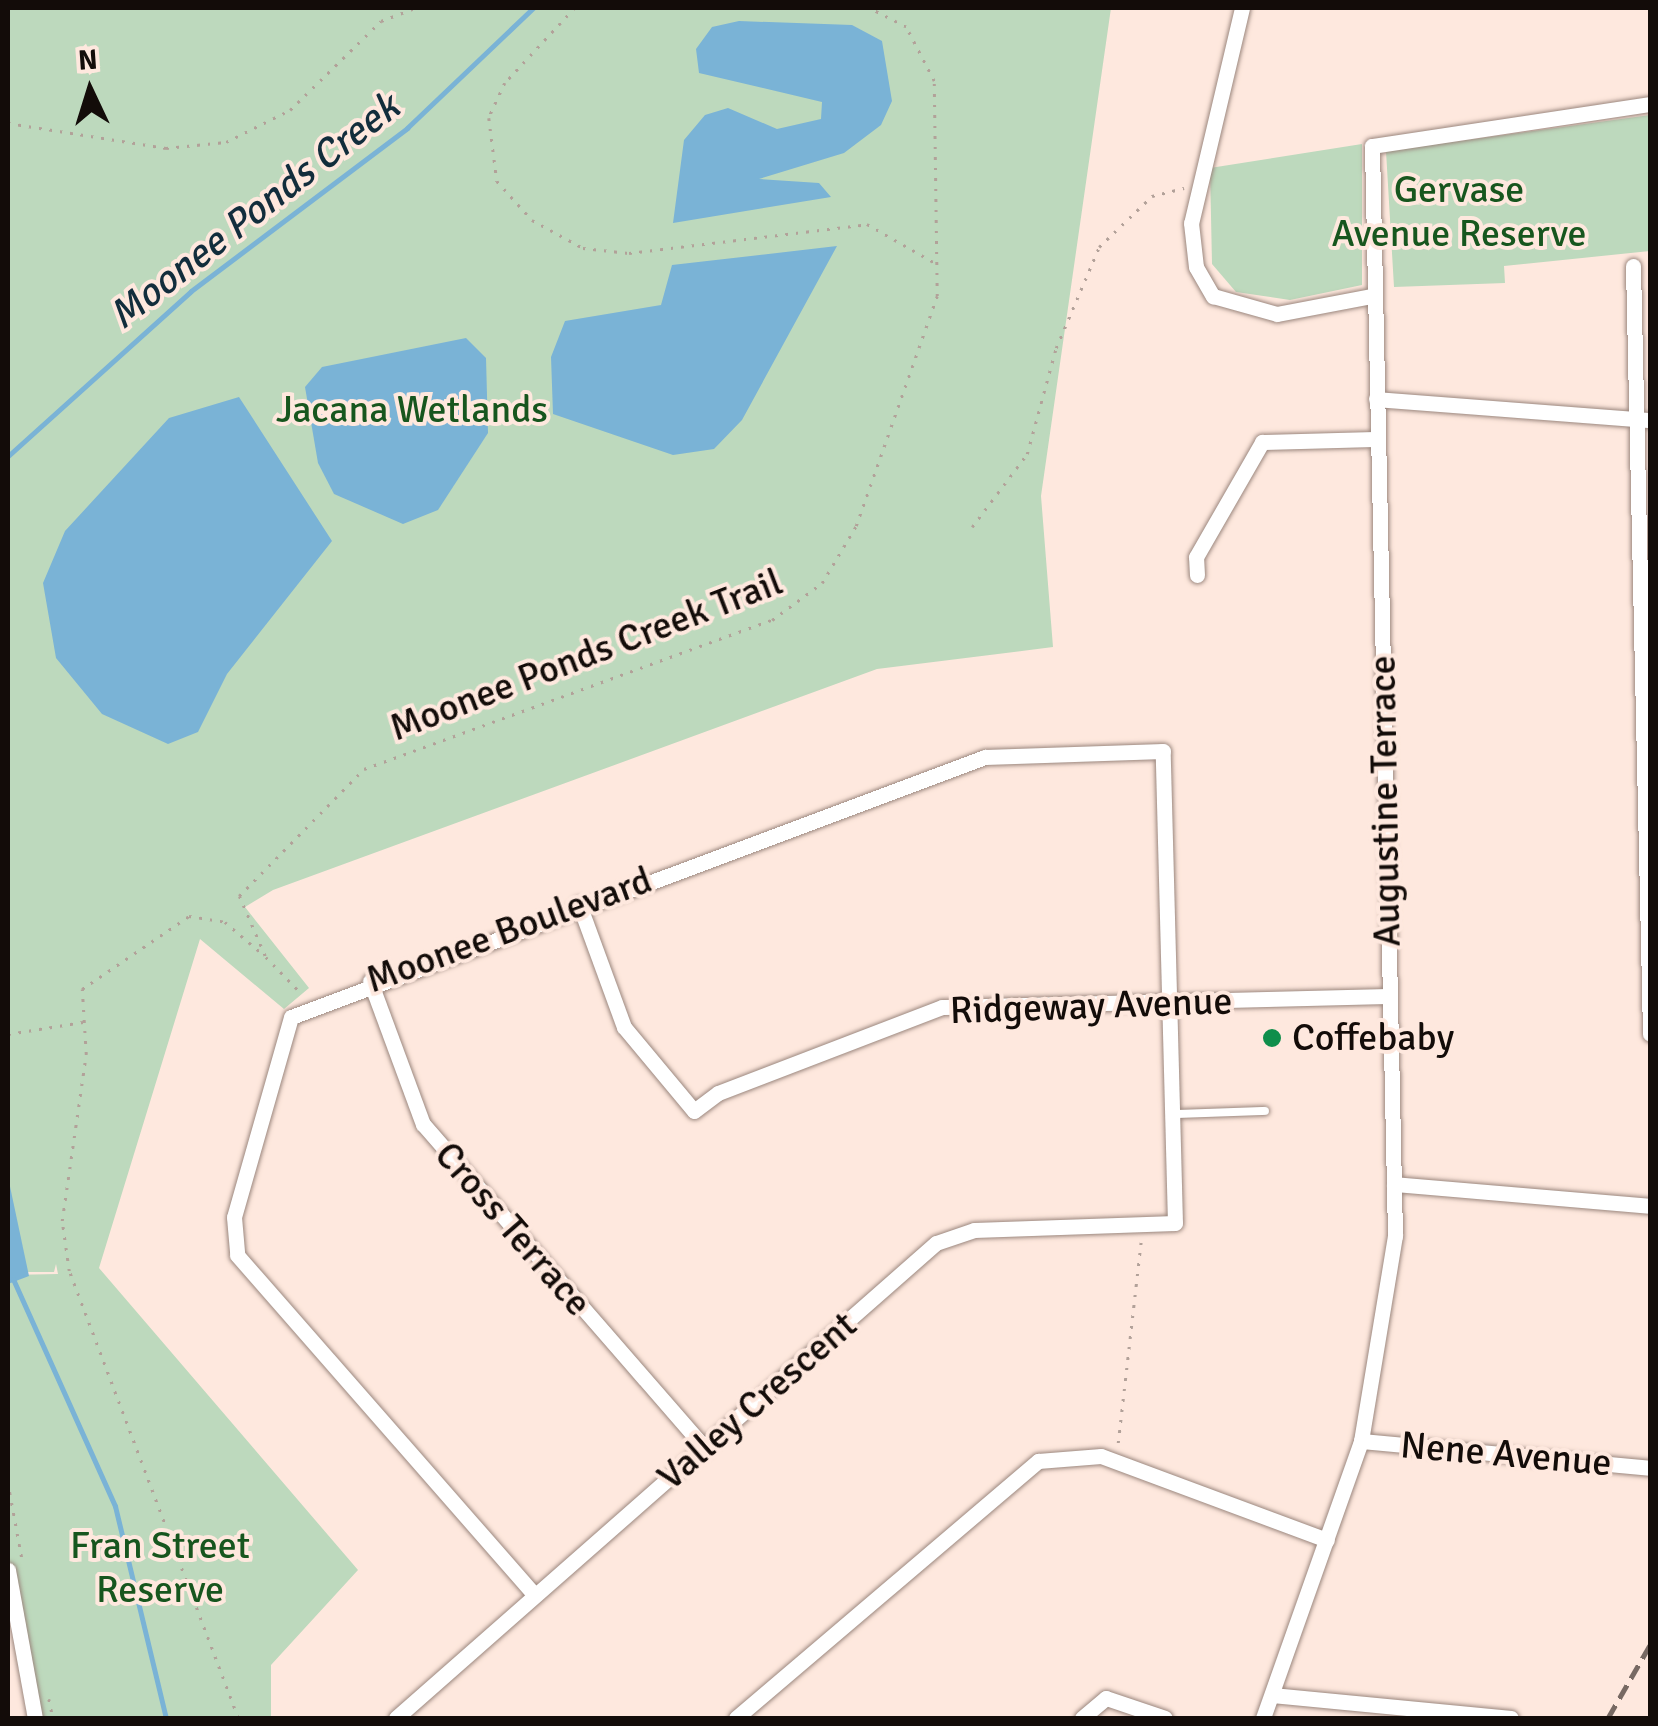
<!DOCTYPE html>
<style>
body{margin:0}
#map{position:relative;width:1658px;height:1726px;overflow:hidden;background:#fee8de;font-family:Signika,sans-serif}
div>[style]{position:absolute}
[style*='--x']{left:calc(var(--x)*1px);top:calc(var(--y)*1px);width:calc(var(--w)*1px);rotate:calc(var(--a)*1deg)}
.green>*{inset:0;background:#bdd9bd}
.water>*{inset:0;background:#7ab3d6}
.stream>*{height:5px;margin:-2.5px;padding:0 2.5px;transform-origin:2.5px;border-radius:2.5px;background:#7ab3d6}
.path>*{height:2.5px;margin-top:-1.25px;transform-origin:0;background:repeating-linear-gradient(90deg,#b2a199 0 2.5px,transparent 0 10.5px)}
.roads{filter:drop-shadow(0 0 2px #9b877e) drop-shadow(0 0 2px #9b877e)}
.service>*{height:8px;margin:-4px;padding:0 4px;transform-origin:4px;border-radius:4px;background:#fff}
.minor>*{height:15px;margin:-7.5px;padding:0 7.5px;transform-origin:7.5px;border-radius:7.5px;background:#fff}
.rail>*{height:5px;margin-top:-2.5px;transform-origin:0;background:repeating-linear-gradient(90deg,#776963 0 15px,transparent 0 23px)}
.dots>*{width:28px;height:28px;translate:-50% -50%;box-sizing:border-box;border:5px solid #fee8de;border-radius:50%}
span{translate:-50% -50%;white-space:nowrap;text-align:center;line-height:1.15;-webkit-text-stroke:8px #fee8de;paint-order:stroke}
.park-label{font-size:38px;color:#17561e}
.street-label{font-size:38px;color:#130c09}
.poi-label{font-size:38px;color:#130c09}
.left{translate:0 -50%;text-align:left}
.water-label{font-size:40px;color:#122d3c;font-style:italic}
.frame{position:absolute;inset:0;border:10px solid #130c09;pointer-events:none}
.north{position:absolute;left:40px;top:40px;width:100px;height:100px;-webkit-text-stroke:8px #fee8de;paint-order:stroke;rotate:356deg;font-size:28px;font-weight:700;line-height:40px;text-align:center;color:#130c09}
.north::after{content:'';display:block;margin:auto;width:35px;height:45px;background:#130c09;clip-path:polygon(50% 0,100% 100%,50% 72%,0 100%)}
</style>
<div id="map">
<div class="green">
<i style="clip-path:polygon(8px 8px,1111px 8px,1041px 496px,1053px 647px,877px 669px,273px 890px,245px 907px,309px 988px,284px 1009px,200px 939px,99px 1268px,358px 1570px,271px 1665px,271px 1718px,34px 1718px,8px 1559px,8px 1275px,58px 1274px,56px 1264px,54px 1272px,8px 1272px)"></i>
<i style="clip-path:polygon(1650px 115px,1650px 251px,1504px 266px,1505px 283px,1394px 287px,1386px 151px)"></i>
<i style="clip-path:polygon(1362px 144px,1362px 285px,1290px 300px,1236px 292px,1212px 264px,1210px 168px)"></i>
</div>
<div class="water">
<i style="clip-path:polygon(739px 21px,852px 25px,882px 41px,892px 101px,881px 125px,844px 153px,759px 179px,819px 183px,831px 197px,673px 223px,684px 140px,705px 115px,728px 108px,777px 129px,821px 119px,822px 102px,699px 73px,696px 49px,712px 27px)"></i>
<i style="clip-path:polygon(837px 246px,742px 420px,714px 449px,673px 455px,553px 414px,551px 357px,565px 321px,661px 305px,672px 265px)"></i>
<i style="clip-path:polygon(466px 338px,486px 358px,488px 433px,438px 510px,403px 524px,334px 494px,318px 463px,305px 387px,322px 367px)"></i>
<i style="clip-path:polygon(239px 397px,332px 541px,227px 674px,198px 732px,168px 744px,102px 714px,56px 658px,43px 583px,65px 531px,169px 418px)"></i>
<i style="clip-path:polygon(8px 1177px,29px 1276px,8px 1284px)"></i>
</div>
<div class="stream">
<i style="--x:8;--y:456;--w:246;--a:-42"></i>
<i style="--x:191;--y:291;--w:271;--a:-37"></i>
<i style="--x:407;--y:128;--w:174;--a:-43.6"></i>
<i style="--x:13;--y:1279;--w:249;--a:65.8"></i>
<i style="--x:115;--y:1506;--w:218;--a:76.5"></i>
</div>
<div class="path">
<i style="--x:575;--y:8;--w:103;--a:133"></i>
<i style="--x:505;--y:83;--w:38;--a:115"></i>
<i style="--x:489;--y:118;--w:64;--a:82.8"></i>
<i style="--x:497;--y:181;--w:52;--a:48.1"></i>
<i style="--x:532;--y:220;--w:58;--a:28.8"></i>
<i style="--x:583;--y:248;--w:46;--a:6.2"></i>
<i style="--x:629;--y:253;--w:240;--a:-6.9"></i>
<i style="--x:867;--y:224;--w:78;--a:29.8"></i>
<i style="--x:8;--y:123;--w:160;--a:9"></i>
<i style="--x:166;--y:148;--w:60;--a:-5.7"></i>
<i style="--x:226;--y:142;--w:72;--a:-26.6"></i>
<i style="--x:290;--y:110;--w:127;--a:-44.4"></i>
<i style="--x:381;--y:21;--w:36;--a:-21"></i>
<i style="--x:972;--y:527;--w:91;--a:-53"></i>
<i style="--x:1027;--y:454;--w:110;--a:-74.7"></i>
<i style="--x:1056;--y:348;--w:110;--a:-66.9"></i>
<i style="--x:1099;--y:247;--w:74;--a:-43.9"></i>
<i style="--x:1152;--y:196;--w:33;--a:-14"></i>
<i style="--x:266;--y:957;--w:52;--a:45.8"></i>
<i style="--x:8;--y:1034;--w:76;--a:-9.1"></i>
<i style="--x:1118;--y:1443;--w:202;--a:-83.5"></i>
<i style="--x:8;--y:1482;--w:83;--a:79.6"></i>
<i style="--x:49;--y:1699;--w:19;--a:78"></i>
<i style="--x:238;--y:1718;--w:478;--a:-110.7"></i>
<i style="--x:69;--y:1271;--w:50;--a:-98"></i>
<i style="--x:62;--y:1221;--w:169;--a:-81.8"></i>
<i style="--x:86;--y:1054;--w:65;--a:-93.5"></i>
<i style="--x:82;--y:989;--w:130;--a:-34.3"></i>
<i style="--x:189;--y:916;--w:36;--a:9"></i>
<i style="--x:225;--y:922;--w:52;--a:40.4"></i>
<i style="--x:265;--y:956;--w:65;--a:-113.4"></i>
<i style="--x:239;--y:896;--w:178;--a:-45.5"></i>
<i style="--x:364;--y:769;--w:434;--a:-20.1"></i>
<i style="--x:772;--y:620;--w:62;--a:-36.5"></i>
<i style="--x:822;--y:583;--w:66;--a:-59.2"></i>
<i style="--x:856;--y:526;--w:244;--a:-70.6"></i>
<i style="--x:937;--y:296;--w:215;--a:-90.8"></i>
<i style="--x:934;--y:81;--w:61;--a:-117.4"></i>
<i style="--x:906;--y:27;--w:42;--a:-152.8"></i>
</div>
<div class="roads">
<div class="service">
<i style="--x:1174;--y:1114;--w:91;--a:-1.9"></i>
</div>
<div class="minor">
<i style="--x:1242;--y:8;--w:221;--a:103.3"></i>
<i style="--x:1191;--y:223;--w:44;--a:83.5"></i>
<i style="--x:1196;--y:267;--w:34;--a:60"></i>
<i style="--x:1213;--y:296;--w:66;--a:15.7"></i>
<i style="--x:1277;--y:314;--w:96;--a:-10.8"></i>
<i style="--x:1633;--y:266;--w:768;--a:88.73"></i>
<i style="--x:1376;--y:399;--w:275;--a:4.4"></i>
<i style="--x:1197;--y:575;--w:18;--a:-93"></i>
<i style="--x:1196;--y:557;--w:133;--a:-60.1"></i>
<i style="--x:1262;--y:442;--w:114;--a:-1.5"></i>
<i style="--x:579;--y:904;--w:131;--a:69.9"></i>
<i style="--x:624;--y:1027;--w:109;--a:50.2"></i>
<i style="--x:694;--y:1111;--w:30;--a:-37"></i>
<i style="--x:718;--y:1093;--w:240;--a:-21"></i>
<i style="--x:942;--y:1007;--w:448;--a:-1.4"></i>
<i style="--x:370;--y:981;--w:153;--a:69.7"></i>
<i style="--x:423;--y:1124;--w:430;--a:49"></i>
<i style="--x:1394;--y:1184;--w:257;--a:4.9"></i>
<i style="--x:1361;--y:1441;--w:290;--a:5.3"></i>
<i style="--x:8;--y:1570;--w:150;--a:79.7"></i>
<i style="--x:1272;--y:1695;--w:240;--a:5.5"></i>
<i style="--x:396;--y:1718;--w:719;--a:-41.34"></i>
<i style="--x:936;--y:1243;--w:40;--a:-18.9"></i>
<i style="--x:974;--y:1230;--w:201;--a:-2"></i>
<i style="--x:1175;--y:1223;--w:472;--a:-91.5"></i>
<i style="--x:1163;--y:751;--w:178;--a:178.1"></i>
<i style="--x:985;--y:757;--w:741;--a:159.46"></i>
<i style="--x:291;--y:1017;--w:208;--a:105.9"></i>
<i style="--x:234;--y:1217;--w:38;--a:85"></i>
<i style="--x:237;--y:1255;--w:452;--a:48.8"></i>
<i style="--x:736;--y:1718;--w:397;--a:-40.4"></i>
<i style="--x:1038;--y:1461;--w:63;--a:-4.5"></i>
<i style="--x:1101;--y:1456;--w:241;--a:20.4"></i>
<i style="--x:1082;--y:1718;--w:31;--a:-40"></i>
<i style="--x:1106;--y:1698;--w:62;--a:18.7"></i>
<i style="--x:1263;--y:1718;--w:294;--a:-70.5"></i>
<i style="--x:1361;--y:1441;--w:208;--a:-80.6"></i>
<i style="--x:1395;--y:1236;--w:1090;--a:-91.21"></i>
<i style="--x:1372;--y:146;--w:281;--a:-8.6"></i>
</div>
</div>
<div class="rail">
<i style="--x:1608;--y:1718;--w:84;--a:-60.1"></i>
</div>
<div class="dots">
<i style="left:1272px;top:1038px;background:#0f8e4b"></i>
</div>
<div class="park-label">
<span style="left:1459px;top:212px">Gervase<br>Avenue Reserve</span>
<span style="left:412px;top:410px">Jacana Wetlands</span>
<span style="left:160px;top:1568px">Fran Street<br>Reserve</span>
</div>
<div class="street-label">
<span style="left:586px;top:655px;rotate:-21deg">Moonee Ponds Creek Trail</span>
<span style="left:1385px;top:801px;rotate:-91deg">Augustine Terrace</span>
<span style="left:509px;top:930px;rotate:-20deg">Moonee Boulevard</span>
<span style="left:1091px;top:1006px;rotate:-2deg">Ridgeway Avenue</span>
<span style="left:513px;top:1229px;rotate:49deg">Cross Terrace</span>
<span style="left:757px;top:1401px;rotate:-41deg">Valley Crescent</span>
<span style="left:1506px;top:1454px;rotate:5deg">Nene Avenue</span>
</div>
<div class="poi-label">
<span class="left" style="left:1292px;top:1038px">Coffebaby</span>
</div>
<div class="water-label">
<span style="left:254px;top:211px;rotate:-38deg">Moonee Ponds Creek</span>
</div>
<div class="frame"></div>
<div class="north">N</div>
</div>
